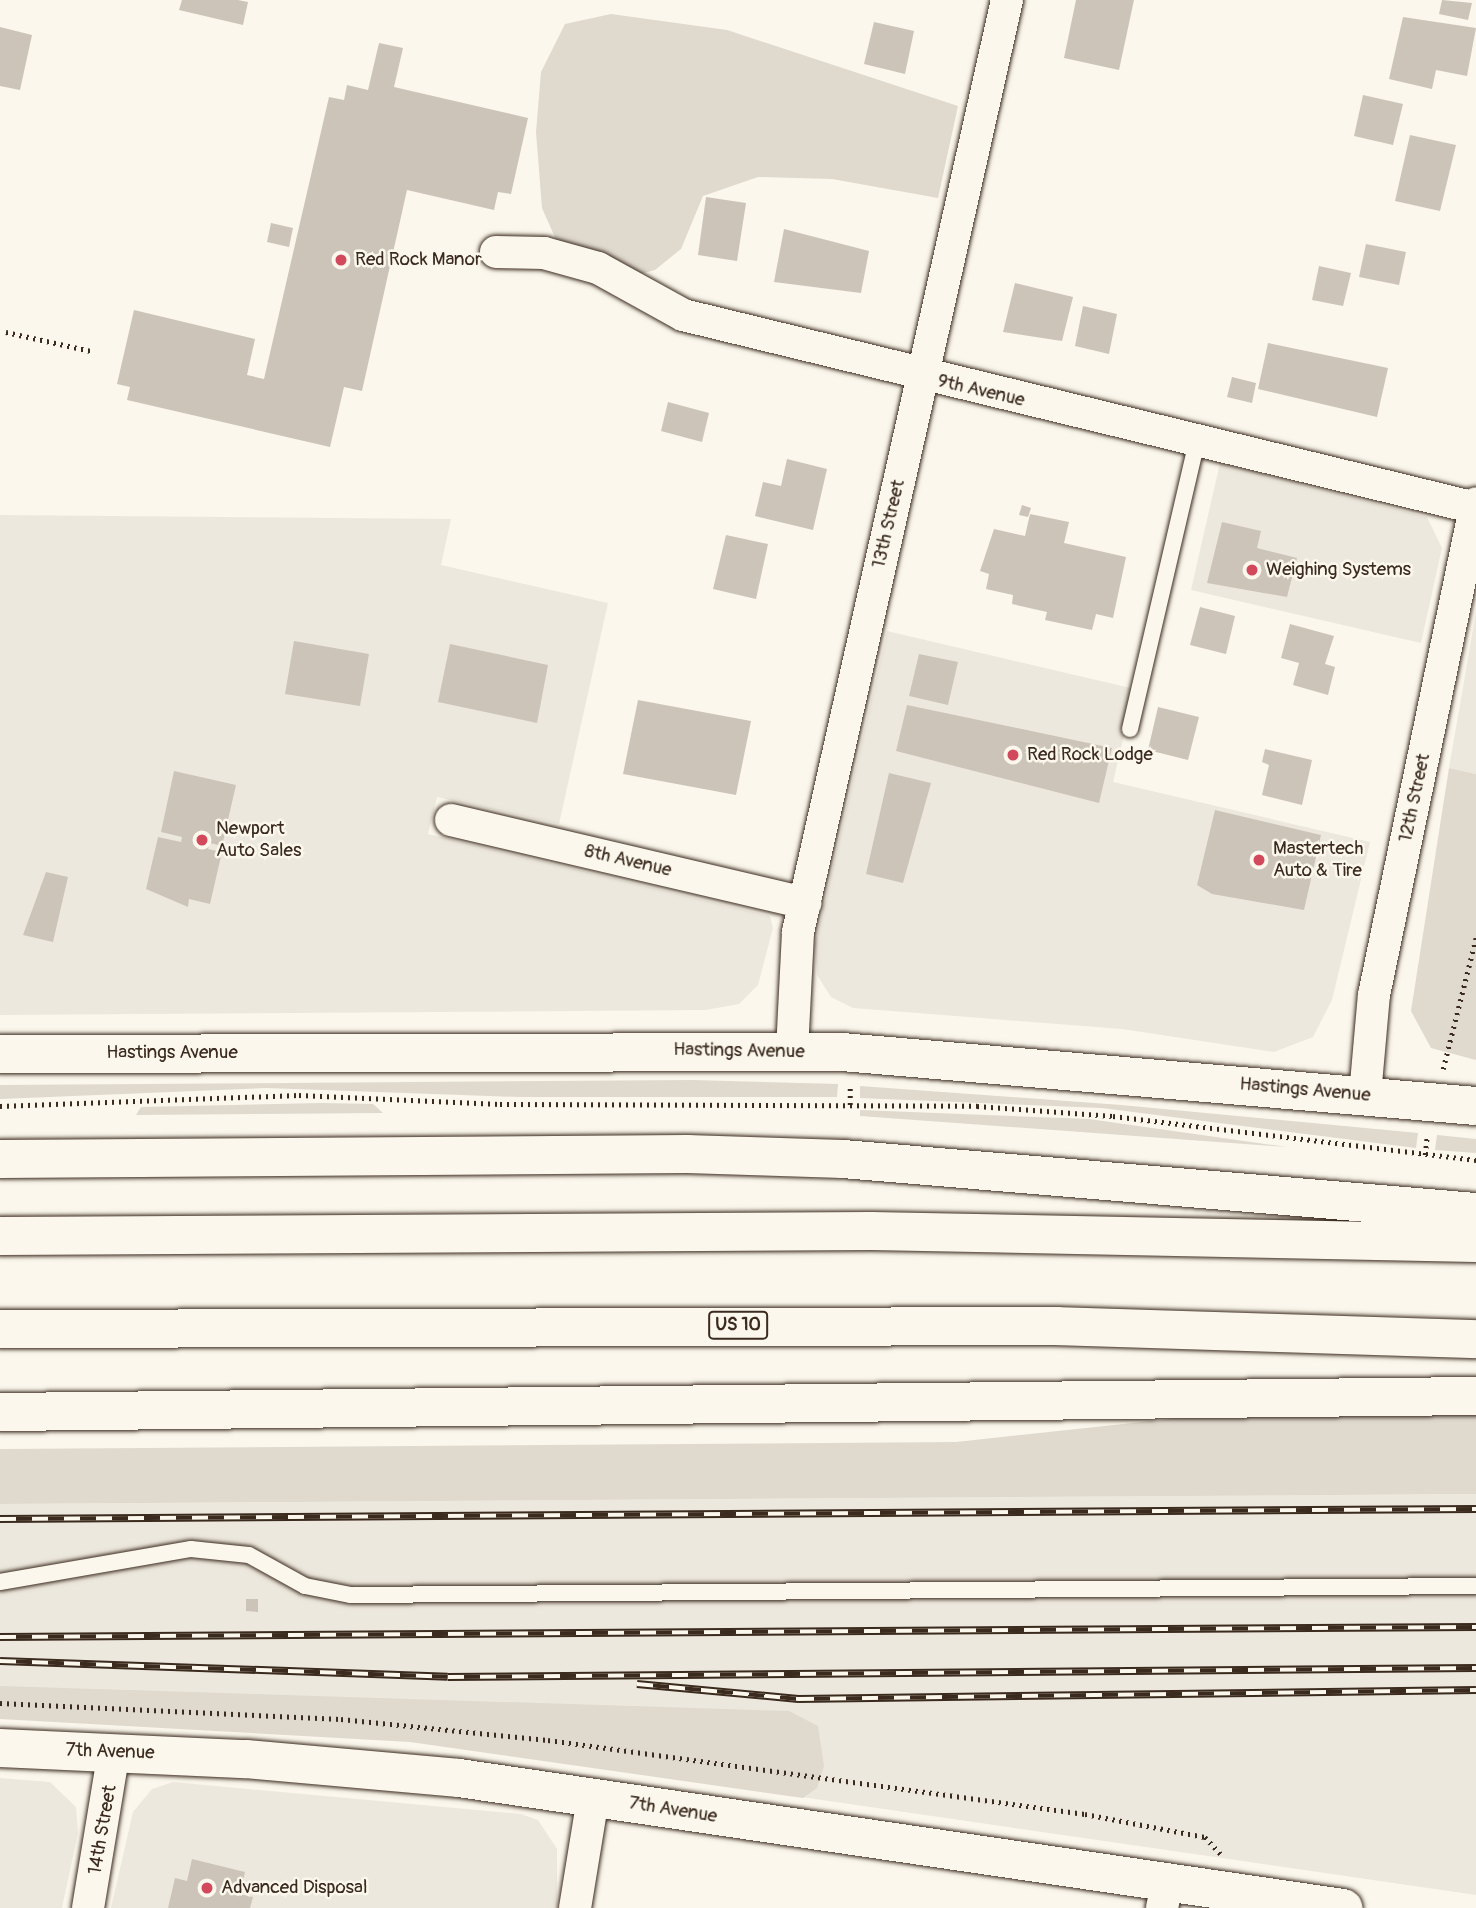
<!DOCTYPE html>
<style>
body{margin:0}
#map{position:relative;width:1476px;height:1908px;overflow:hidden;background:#fbf7ec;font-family:Pangolin,sans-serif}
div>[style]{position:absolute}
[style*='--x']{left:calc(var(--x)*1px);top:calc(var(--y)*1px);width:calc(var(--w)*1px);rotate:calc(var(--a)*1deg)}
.built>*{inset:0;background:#ede8dd}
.green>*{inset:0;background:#dfd9ce}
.building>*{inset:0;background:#ccc4b9}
.path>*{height:4.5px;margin-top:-2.25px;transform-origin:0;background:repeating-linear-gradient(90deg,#3b2a1e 0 2px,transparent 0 7px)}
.roads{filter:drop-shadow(0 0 2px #3b2a1e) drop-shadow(0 0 2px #3b2a1e)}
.service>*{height:16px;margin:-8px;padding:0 8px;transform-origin:8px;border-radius:8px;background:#fbf7ec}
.minor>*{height:32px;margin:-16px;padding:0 16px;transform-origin:16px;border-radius:16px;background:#fbf7ec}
.tertiary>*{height:38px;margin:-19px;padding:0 19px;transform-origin:19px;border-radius:19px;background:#fbf7ec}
.motorway>*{height:38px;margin:-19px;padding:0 19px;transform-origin:19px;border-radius:19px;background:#fbf7ec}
.rail>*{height:8px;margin-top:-4px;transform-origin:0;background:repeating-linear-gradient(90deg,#fbf7ec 0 16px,#3b2a1e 0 32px);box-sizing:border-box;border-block:2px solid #3b2a1e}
.dots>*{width:19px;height:19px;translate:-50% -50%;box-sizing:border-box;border:4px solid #fbf7ec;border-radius:50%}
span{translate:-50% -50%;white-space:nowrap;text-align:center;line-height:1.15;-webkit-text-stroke:5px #fbf7ec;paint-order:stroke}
.shield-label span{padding:2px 5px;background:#fbf7ec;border:2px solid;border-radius:5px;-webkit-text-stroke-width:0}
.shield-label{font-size:18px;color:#3b2a1e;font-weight:700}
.poi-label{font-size:19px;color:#3b2a1e}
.left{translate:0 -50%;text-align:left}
.street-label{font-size:19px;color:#3b2a1e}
</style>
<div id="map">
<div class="built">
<i style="clip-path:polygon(1220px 463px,1427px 517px,1442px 548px,1421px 643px,1191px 590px)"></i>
<i style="clip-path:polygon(0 515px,451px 519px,441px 565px,608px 603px,559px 824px,437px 797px,428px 834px,770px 916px,773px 928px,758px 985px,739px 1004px,706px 1010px,0 1015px)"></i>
<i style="clip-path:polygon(1476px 612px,1476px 774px,1449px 768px)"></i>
<i style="clip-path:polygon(887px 631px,1135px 689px,1113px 782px,1370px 842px,1332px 1000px,1313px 1037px,1274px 1052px,1122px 1029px,853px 1008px,831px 997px,817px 975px,815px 944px)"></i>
<i style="clip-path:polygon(1476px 1494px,1476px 1895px,767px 1792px,782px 1714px,0 1693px,0 1504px)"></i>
<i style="clip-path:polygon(0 1778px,50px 1782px,76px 1807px,78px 1833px,62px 1908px,0 1908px)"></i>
<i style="clip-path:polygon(173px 1782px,521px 1814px,538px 1820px,557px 1849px,557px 1908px,111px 1908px,133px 1812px,152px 1789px)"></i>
</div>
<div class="green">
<i style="clip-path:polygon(611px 14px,727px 30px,958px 106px,938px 198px,832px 179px,758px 177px,703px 196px,681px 249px,655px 270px,640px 274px,558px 244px,542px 208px,536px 132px,541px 72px,565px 24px)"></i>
<i style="clip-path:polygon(1449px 768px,1476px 774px,1476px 1060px,1431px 1048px,1411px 1011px)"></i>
<i style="clip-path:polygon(693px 1080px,838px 1084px,837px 1097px,519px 1097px,266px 1088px,0 1099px,0 1085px)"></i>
<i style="clip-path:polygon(860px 1086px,1121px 1105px,1418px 1133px,1416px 1148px,1102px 1108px,860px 1098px)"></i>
<i style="clip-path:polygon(321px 1103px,373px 1104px,383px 1113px,136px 1115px,141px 1107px)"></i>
<i style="clip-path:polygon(860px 1110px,1089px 1119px,1287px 1147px,860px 1116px)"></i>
<i style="clip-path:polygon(1437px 1135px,1476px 1139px,1476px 1153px,1435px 1150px)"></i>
<i style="clip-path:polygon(1476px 1412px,1476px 1494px,0 1504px,0 1449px,956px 1442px,1207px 1415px)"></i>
<i style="clip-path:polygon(0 1686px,789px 1711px,818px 1726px,824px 1766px,817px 1788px,803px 1798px,410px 1742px,0 1719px)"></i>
</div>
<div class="building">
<i style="clip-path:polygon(182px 0,238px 0,248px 2px,243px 25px,179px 10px)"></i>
<i style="clip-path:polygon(1076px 0,1134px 0,1119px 70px,1064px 58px)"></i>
<i style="clip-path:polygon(1442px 0,1472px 3px,1468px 20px,1439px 14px)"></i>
<i style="clip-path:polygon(1403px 17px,1476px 28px,1467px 76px,1436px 70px,1432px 89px,1389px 79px)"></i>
<i style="clip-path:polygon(874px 22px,914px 31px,905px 74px,864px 64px)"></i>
<i style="clip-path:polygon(0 27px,32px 35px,20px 90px,0 86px)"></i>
<i style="clip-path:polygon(379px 43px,403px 48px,394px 87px,528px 118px,511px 194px,498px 192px,494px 210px,407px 190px,362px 391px,344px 387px,330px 447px,127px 400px,130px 387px,117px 384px,134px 310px,255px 339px,247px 375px,264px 379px,329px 97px,344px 100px,347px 85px,368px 90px)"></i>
<i style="clip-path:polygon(1363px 95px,1403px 104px,1393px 145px,1354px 136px)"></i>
<i style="clip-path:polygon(1410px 135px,1456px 145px,1440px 211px,1395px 201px)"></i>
<i style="clip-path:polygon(706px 197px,746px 203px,737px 261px,698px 255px)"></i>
<i style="clip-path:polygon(271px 223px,293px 228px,289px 247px,267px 242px)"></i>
<i style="clip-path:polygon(784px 229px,869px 251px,861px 293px,774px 282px)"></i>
<i style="clip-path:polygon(1366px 244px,1406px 252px,1399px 285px,1359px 277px)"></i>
<i style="clip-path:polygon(1319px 266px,1351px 273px,1343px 306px,1312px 300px)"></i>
<i style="clip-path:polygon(1015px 283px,1073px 297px,1062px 341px,1003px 332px)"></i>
<i style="clip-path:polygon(1083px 306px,1117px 314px,1109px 354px,1075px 346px)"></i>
<i style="clip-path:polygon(1268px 343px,1388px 368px,1377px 417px,1258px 389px)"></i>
<i style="clip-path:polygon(1232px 377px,1256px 383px,1252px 403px,1227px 397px)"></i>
<i style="clip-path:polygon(668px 402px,709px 413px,702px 442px,661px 431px)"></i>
<i style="clip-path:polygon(787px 459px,827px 469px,813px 530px,755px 516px,763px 482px,781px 486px)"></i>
<i style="clip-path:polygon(1022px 505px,1031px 508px,1028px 517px,1019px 515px)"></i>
<i style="clip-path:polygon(1030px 514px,1069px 522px,1064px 543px,1126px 557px,1113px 618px,1096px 614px,1092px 630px,1045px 620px,1047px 612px,1012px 604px,1013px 595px,986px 589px,989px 574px,980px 571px,994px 529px,1025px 536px)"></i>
<i style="clip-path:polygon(1222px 522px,1261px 531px,1257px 548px,1297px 558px,1287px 597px,1207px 583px)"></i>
<i style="clip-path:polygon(726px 535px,768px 544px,756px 599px,713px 589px)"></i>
<i style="clip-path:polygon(1200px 607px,1235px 616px,1226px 654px,1190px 645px)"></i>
<i style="clip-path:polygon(1290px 624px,1334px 636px,1325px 664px,1335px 667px,1328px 695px,1293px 685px,1299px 663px,1281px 658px)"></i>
<i style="clip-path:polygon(294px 641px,369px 654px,360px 706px,285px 694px)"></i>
<i style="clip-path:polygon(450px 644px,548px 665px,537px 723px,438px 702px)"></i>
<i style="clip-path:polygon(919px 654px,958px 662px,948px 705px,909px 696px)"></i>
<i style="clip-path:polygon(638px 700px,751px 721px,736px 795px,623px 774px)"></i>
<i style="clip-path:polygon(907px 705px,1112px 748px,1099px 803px,896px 751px)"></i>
<i style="clip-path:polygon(1158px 707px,1199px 717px,1188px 760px,1148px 750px)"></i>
<i style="clip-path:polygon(1265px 749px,1312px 760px,1302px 805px,1262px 795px,1269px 765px,1262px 762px)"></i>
<i style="clip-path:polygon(174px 771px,236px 785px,222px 846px,210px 843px,208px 849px,222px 852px,210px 904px,189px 899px,188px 907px,146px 889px,158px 837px,181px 842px,182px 837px,161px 832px)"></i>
<i style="clip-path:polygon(889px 773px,931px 783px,903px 883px,866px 874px)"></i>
<i style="clip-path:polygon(1215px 810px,1321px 835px,1304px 910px,1212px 894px,1197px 885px)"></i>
<i style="clip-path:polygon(46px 872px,68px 877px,53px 942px,23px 935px)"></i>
<i style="clip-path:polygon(246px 1599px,258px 1599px,258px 1612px,246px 1611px)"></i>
<i style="clip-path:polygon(192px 1859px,245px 1872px,240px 1894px,253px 1897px,250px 1908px,168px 1908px,175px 1878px,187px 1881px)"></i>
</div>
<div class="path">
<i style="--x:6;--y:332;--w:87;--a:12.6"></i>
<i style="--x:1443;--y:1069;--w:135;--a:-75.9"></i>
<i style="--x:850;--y:1105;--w:17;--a:-90"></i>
<i style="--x:0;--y:1106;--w:299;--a:-2.1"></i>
<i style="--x:299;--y:1095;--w:201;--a:2.6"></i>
<i style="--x:500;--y:1104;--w:477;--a:0.2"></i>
<i style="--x:977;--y:1106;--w:136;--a:4.2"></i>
<i style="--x:1113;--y:1116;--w:366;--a:6.9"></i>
<i style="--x:1425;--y:1155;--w:20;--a:-84"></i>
<i style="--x:0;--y:1703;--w:341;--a:2.7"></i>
<i style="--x:341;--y:1719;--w:208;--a:5.8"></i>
<i style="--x:548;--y:1740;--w:542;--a:7.85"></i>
<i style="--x:1085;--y:1814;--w:122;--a:10.9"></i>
<i style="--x:1205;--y:1837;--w:23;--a:47"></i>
</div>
<div class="roads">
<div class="service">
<i style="--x:1130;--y:729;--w:296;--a:-76.9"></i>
<i style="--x:0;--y:1582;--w:194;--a:-9.8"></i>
<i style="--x:191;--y:1549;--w:58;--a:5.9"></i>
<i style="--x:249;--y:1555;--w:64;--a:29"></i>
<i style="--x:305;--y:1586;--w:47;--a:11.1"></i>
<i style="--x:351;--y:1595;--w:1125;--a:-0.46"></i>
</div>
<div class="minor">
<i style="--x:496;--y:252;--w:48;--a:1.2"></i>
<i style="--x:544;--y:253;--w:56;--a:15.5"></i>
<i style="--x:598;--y:268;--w:97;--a:28.9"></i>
<i style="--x:683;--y:315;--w:816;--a:13.68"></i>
<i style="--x:451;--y:820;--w:364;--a:13.2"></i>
<i style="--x:792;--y:1051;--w:119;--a:-87.1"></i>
<i style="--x:798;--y:932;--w:955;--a:-77.36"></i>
<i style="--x:1365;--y:1095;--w:100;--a:-84.9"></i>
<i style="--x:1374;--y:995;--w:502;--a:-78.29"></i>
<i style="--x:88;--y:1908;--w:159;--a:-80.6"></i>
<i style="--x:575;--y:1908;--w:111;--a:-80.7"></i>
<i style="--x:1162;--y:1908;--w:24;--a:-78"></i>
</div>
<div class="tertiary">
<i style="--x:0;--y:1054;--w:842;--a:-0.14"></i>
<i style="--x:842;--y:1052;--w:636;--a:4.87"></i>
<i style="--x:0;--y:1748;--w:246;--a:2.6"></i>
<i style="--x:246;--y:1759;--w:214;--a:5.1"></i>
<i style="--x:459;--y:1778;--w:894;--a:8.37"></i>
</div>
<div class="motorway">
<i style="--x:0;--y:1159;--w:687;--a:-0.42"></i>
<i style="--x:687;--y:1154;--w:156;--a:1.8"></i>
<i style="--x:843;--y:1159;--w:635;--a:4.79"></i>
<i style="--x:0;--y:1236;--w:871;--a:-0.33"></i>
<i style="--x:871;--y:1231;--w:605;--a:1.14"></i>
<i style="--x:0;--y:1329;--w:1057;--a:-0.16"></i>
<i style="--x:1057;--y:1326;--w:419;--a:1.8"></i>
<i style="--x:0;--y:1412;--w:1476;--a:-0.62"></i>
</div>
</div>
<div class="rail">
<i style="--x:0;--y:1519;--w:1476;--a:-0.39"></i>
<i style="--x:0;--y:1637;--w:1476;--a:-0.39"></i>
<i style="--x:0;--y:1661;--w:448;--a:2"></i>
<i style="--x:448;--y:1677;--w:1028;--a:-0.5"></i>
<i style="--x:637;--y:1684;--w:162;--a:5.3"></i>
<i style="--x:798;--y:1699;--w:678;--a:-0.76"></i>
</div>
<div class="dots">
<i style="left:341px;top:260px;background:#d1495b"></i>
<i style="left:1252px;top:570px;background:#d1495b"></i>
<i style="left:1013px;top:755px;background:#d1495b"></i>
<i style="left:202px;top:840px;background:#d1495b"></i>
<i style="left:1259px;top:860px;background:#d1495b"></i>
<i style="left:207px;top:1888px;background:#d1495b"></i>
</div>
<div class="shield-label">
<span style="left:738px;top:1325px">US 10</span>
</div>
<div class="poi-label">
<span class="left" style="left:355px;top:260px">Red Rock Manor</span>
<span class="left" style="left:1266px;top:570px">Weighing Systems</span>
<span class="left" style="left:1027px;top:755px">Red Rock Lodge</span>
<span class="left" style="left:216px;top:840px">Newport<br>Auto Sales</span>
<span class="left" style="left:1273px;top:860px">Mastertech<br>Auto &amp; Tire</span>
<span class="left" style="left:221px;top:1888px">Advanced Disposal</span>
</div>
<div class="street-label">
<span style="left:981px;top:391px;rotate:13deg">9th Avenue</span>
<span style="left:889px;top:524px;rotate:-77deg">13th Street</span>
<span style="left:1415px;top:798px;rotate:-78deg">12th Street</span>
<span style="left:628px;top:861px;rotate:13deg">8th Avenue</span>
<span style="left:739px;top:1051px;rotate:1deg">Hastings Avenue</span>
<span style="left:172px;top:1053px">Hastings Avenue</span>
<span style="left:1305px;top:1090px;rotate:5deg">Hastings Avenue</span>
<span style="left:110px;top:1752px;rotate:2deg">7th Avenue</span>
<span style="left:673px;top:1810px;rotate:9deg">7th Avenue</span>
<span style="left:103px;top:1830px;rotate:-80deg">14th Street</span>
</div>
</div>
